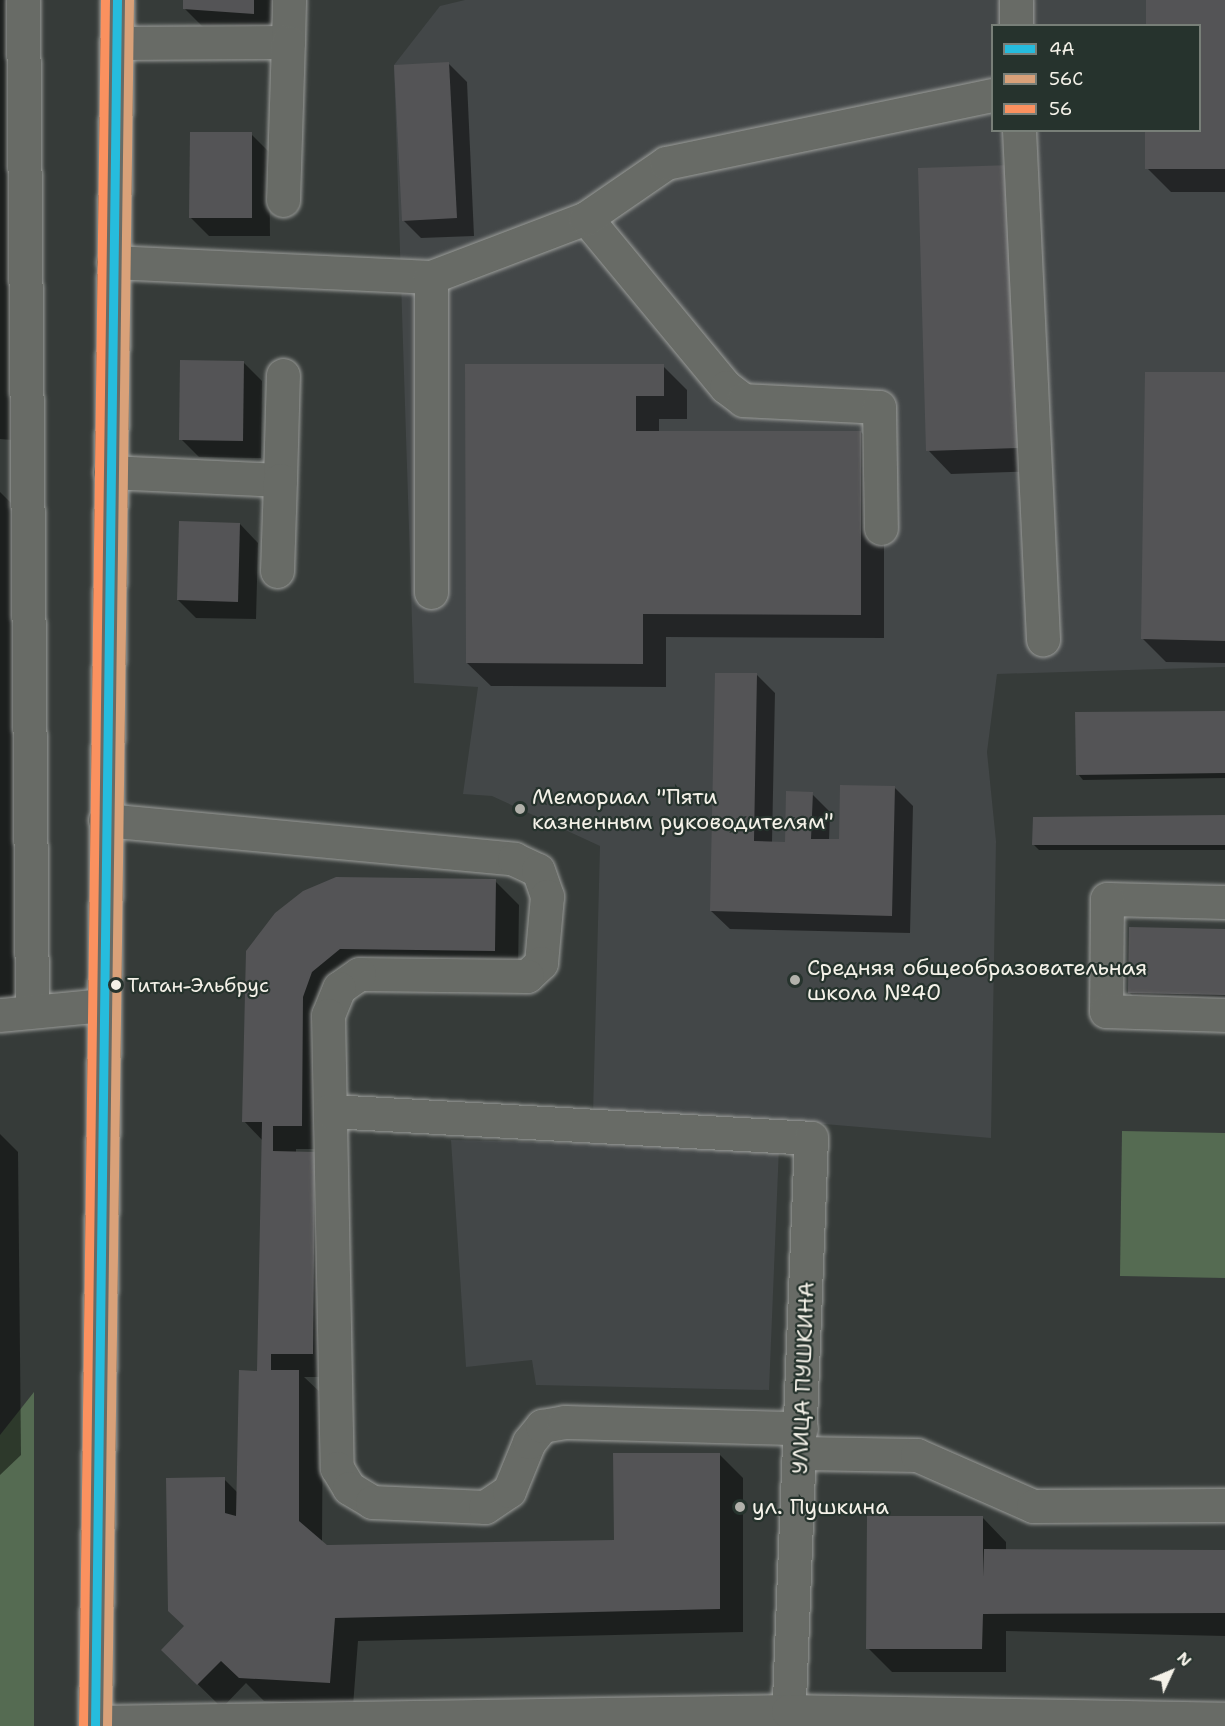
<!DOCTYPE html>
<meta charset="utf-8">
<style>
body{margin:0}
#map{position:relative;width:1225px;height:1726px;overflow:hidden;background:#363b39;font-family:"Shantell Sans",sans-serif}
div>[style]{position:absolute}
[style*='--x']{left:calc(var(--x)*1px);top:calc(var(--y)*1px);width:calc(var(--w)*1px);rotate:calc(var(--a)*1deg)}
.built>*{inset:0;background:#434748}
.green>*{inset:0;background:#556b52}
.shadow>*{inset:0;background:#0007}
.building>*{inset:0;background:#545456}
.roads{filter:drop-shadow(0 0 2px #9c9e9b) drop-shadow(0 0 2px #9c9e9b)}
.minor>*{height:33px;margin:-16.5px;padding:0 16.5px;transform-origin:16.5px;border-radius:16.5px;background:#686b66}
.bus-1>*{height:9px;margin:-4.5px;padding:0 4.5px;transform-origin:4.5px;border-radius:4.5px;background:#26bcdd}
.bus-2>*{height:9px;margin:-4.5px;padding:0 4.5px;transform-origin:4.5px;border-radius:4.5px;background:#d9a179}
.bus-3>*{height:9px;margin:-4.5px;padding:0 4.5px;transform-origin:4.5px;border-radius:4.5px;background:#fa915f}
.dots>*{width:16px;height:16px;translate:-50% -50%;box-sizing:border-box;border:3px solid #26332d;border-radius:50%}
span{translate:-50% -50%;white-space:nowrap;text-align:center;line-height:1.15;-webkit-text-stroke:4.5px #26332d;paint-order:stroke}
.bus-label{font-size:20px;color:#f4f1e8}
.left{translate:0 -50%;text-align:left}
.poi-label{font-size:22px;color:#f4f1e8}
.street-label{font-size:22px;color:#f4f1e8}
.legend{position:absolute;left:991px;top:24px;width:210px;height:108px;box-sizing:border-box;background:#26332d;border:2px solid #787f78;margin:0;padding:8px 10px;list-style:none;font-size:18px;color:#f4f1e8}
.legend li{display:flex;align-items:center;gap:12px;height:30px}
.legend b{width:30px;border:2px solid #787f78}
.north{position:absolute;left:1141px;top:1642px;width:60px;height:60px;-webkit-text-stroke:4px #26332d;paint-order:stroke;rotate:46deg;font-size:16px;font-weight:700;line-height:24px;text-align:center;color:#f4f1e8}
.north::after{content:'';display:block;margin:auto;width:21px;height:27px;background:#f4f1e8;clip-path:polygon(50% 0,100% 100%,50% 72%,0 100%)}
</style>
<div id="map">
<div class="built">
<i style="clip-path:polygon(evenodd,465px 0,1225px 0,1225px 667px,997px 674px,987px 752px,996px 841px,991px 1138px,812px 1123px,593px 1114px,600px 846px,492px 796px,463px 794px,478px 687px,414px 683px,394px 65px,440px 6px,465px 0,992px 26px,1200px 26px,1200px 130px,992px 130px,992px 26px)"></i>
<i style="clip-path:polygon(451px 1140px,779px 1147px,769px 1390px,536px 1385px,532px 1360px,466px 1367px)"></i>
</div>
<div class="green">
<i style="clip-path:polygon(1122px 1131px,1225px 1133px,1225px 1278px,1120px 1276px)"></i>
<i style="clip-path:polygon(34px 1392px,34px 1726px,0 1726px,0 1435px)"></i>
</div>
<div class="shadow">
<i style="clip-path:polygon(0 0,7px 0,12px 440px,0 439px)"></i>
<i style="clip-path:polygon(185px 0,273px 0,271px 31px,203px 27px,184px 8px)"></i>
<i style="clip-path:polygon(1147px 0,1225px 0,1225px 192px,1171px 192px,1147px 168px,1200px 130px,1200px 26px)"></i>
<i style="clip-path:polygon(449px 64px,467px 82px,474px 236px,421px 238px,403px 220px)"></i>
<i style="clip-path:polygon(251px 134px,269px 152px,270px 236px,209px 236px,191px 218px)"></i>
<i style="clip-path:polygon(920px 169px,1043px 471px,951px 474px,928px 450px)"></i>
<i style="clip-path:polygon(244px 363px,262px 381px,261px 458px,199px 457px,181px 439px)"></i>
<i style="clip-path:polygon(467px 365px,663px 366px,687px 390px,687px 419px,659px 419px,659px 432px,861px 432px,884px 456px,884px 638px,666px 637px,666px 687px,491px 686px,467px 663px)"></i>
<i style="clip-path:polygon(1225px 373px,1225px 663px,1166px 662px,1143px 639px)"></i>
<i style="clip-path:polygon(0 492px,20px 512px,24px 999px,0 999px)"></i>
<i style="clip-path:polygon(240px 524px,258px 543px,256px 619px,196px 618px,178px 600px)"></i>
<i style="clip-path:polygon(757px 675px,775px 693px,772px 843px,787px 843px,812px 794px,830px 812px,829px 841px,840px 841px,895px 788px,913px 806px,910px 933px,730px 929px,711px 911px)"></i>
<i style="clip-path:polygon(1225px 712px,1225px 778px,1083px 780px,1078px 774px)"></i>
<i style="clip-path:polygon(1225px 817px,1225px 850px,1039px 850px,1033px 844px)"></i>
<i style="clip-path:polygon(495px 881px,519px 905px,518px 975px,364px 972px,335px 995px,326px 1149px,296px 1149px,296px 1153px,314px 1153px,336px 1377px,304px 1377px,323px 1395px,322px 1542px,327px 1546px,615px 1542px,719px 1454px,743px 1478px,743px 1632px,358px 1641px,353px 1706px,264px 1701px,246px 1683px,222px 1708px,163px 1650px,186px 1626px,224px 1479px,238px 1493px,258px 1372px,263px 1141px,244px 1121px,248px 951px)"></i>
<i style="clip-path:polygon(1225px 931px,1225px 1017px,1153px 1016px,1129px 992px)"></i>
<i style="clip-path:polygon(0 1134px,18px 1152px,21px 1455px,0 1475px)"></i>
<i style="clip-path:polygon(983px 1518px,1006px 1542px,1006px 1551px,1225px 1551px,1225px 1636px,1006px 1631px,1006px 1672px,892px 1672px,868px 1648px)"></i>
</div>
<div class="building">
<i style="clip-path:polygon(183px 0,254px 0,254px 14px,183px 9px)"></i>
<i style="clip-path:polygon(1146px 0,1225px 0,1225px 169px,1145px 169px,1145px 130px,1200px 130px,1200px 26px,1146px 26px)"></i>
<i style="clip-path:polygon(449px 62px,457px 218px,402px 221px,394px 65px)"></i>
<i style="clip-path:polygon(190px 132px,252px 132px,252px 218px,189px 218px)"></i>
<i style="clip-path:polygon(1012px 165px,1020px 448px,926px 451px,918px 168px)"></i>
<i style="clip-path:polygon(180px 360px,244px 361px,243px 441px,179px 440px)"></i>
<i style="clip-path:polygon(465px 364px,664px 364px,664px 396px,636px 396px,636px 431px,861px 431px,861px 615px,643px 614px,643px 664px,466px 663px)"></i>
<i style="clip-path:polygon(1145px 372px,1225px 372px,1225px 641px,1141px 639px)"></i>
<i style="clip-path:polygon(179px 521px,240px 523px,238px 602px,177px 600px)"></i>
<i style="clip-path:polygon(715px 673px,757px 673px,754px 841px,785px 842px,786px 791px,813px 792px,811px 839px,839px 839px,840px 785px,895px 786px,892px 916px,710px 911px)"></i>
<i style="clip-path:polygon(1225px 711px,1225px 773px,1076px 775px,1075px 712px)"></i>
<i style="clip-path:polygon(1225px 815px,1225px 845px,1032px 845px,1033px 817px)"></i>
<i style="clip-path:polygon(336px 877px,496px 879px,495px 951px,340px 949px,312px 972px,303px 997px,302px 1126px,273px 1126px,273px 1151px,315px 1152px,313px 1354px,271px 1354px,271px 1370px,299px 1370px,299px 1521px,327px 1545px,614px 1540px,613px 1453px,720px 1453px,720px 1609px,335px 1618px,330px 1683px,239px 1678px,221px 1661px,197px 1685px,161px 1650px,184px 1626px,168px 1611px,166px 1478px,225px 1477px,225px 1513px,236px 1516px,239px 1370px,257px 1371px,262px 1122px,242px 1122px,246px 951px,275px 913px,303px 891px)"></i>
<i style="clip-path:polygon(1129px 927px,1225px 929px,1225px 995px,1128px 993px)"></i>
<i style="clip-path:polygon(867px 1516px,983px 1516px,983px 1577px,984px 1549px,1225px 1550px,1225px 1613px,983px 1614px,982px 1649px,866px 1649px)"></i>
</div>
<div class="roads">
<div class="minor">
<i style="--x:23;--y:0;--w:1011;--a:89.49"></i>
<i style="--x:1016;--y:0;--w:26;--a:90"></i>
<i style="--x:116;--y:43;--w:172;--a:-0.3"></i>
<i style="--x:288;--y:42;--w:42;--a:-88.6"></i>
<i style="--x:1019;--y:130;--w:510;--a:87.3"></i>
<i style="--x:283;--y:200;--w:158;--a:-88.2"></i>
<i style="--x:586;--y:218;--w:219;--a:50.4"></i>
<i style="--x:726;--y:387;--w:21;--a:37"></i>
<i style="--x:743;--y:400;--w:136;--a:2.9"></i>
<i style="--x:879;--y:407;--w:121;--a:89.1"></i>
<i style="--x:113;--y:262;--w:318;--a:2.7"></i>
<i style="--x:431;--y:277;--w:166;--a:-20.8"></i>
<i style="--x:586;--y:218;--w:97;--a:-34.5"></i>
<i style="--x:666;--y:163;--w:333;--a:-11.8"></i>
<i style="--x:431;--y:277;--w:315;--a:90"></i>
<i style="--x:110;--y:472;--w:170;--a:2.7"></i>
<i style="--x:280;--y:480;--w:105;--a:-88.4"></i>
<i style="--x:277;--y:571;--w:91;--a:-88.1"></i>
<i style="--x:105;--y:820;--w:411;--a:5.4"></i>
<i style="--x:514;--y:859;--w:26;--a:25"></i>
<i style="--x:538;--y:870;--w:28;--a:71"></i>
<i style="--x:547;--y:896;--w:67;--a:95.1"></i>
<i style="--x:541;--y:963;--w:19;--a:137"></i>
<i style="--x:527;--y:976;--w:168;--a:-179.3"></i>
<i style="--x:359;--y:974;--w:24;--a:145"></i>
<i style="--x:339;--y:988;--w:29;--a:112"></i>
<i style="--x:328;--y:1015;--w:453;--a:88.9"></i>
<i style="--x:337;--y:1468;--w:23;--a:59"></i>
<i style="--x:349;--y:1488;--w:27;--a:31"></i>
<i style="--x:372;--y:1502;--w:113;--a:2.5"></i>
<i style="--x:485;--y:1507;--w:29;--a:-34"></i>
<i style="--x:509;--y:1491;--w:53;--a:-67.8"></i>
<i style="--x:529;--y:1442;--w:21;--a:-51"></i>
<i style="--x:542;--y:1426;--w:22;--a:-10"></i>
<i style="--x:564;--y:1422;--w:237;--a:1.5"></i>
<i style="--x:1225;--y:902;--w:118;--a:-178.5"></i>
<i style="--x:1107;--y:899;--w:112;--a:90.5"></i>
<i style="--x:1106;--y:1011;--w:119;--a:1.9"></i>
<i style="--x:0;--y:1015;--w:103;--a:-5.5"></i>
<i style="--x:330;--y:1111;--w:482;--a:3.2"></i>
<i style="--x:811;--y:1138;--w:588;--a:92.24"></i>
<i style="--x:800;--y:1453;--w:117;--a:1"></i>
<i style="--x:917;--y:1455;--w:127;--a:23.7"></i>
<i style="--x:1033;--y:1506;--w:192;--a:-0.3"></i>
<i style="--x:95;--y:1722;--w:693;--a:-0.91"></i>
<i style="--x:788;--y:1711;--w:437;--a:1"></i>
<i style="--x:95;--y:1726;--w:1726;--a:-89.27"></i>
</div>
</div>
<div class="bus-1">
<i style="--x:95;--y:1726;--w:1726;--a:-89.27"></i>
</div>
<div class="bus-2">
<i style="--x:107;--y:1726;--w:1726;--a:-89.27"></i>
</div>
<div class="bus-3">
<i style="--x:83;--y:1726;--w:1726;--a:-89.27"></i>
</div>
<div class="dots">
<i style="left:520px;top:809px;background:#b2b1ab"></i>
<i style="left:795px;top:980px;background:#b2b1ab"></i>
<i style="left:116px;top:985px;background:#f4f1e8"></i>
<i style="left:740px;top:1507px;background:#b2b1ab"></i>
</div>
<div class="bus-label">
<span class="left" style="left:127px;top:985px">Титан-Эльбрус</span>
</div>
<div class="poi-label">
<span class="left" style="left:532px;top:809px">Мемориал "Пяти<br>казненным руководителям"</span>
<span class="left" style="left:807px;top:980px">Средняя общеобразовательная<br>школа №40</span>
<span class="left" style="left:752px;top:1507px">ул. Пушкина</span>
</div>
<div class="street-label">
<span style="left:803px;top:1378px;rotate:-88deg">УЛИЦА ПУШКИНА</span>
</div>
<ul class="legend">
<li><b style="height:8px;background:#26bcdd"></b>4А</li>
<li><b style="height:8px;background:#d9a179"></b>56С</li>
<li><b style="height:8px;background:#fa915f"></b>56</li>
</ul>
<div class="north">N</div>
</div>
